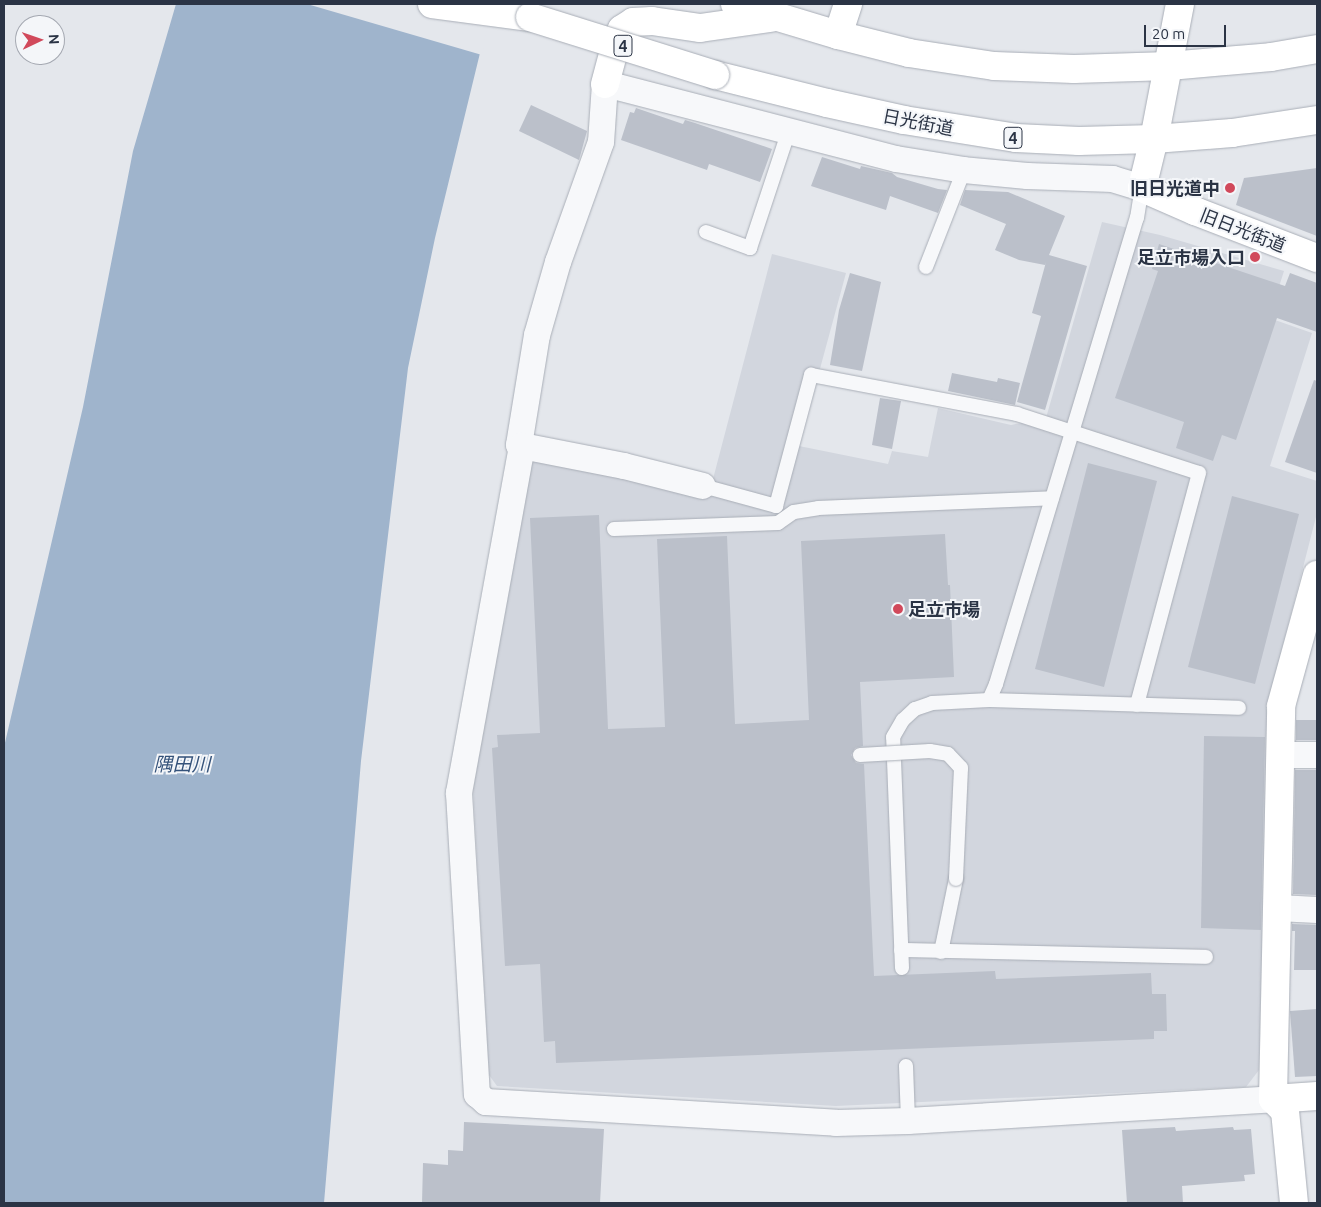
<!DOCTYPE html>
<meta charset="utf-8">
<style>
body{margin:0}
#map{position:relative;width:1321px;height:1207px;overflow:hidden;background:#e4e7ec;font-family:Ubuntu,"Noto Sans JP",sans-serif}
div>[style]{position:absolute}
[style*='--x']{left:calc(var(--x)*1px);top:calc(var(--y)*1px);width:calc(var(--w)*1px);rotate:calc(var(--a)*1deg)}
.built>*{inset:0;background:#d2d6de}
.water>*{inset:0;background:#9fb4cc}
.pier>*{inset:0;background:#e4e7ec}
.building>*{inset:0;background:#bbc0ca}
.roads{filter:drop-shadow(0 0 1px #a9aeb7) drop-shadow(0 0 1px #a9aeb7)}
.lane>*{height:14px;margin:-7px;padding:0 7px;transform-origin:7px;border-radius:7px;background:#f7f8fa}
.street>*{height:26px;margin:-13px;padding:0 13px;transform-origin:13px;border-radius:13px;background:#f7f8fa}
.secondary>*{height:28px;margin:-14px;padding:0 14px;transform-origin:14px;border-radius:14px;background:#fff}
.highway>*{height:28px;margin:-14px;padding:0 14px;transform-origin:14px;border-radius:14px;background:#fff}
.bridges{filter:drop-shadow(0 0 1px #a9aeb7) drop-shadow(0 0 1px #a9aeb7)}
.lane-bridge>*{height:14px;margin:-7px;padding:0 7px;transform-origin:7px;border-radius:7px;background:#f7f8fa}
.highway-bridge>*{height:28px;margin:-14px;padding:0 14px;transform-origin:14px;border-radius:14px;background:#fff}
.dots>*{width:14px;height:14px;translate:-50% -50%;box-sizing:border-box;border:2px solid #f4f6f9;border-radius:50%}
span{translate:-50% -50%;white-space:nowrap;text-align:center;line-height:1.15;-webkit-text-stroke:4px #f4f6f9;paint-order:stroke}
.shield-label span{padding:1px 4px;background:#f4f6f9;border:1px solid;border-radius:4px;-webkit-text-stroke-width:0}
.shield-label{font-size:16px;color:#2b3445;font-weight:700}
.street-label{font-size:18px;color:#2b3445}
.poi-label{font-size:18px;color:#2b3445;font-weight:700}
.right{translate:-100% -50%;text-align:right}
.left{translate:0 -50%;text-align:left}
.water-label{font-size:19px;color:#34527a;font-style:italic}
.frame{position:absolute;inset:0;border:5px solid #2b3445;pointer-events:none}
.north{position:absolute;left:15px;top:15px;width:50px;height:50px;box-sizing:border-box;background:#f4f6f9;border:1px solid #a4a8b1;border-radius:50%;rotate:87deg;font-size:14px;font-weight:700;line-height:20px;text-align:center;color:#2b3445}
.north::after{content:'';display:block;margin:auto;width:18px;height:22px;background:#d1495b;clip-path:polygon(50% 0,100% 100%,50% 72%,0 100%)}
.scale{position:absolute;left:1144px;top:25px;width:82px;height:22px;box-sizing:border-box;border:2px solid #2b3445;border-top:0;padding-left:6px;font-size:15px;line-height:18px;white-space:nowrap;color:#2b3445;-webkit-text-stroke:4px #f4f6f9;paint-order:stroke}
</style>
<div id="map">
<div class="built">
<i style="clip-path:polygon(1102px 222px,1160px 235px,1284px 271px,1269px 318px,1312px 333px,1270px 466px,1317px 481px,1317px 513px,1268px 704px,1259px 1070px,1246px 1087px,836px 1106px,497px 1086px,489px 1075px,473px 789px,530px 464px,537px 459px,637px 479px,708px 498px,772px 254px,846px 273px,799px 446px,888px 464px,892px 451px,928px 457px,938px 408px,1011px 425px,1046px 418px)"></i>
</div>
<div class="water">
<i style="clip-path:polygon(176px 4px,488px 4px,480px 53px,435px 238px,408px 368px,361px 761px,324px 1203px,4px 1203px,4px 747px,83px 407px,133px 151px)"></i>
</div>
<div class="pier">
<i style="clip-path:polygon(307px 4px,491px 4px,482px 55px)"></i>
</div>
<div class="building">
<i style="clip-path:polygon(531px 105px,587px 131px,579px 160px,519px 131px)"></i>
<i style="clip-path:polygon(636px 108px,683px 124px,685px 120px,695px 123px,772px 149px,760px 182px,709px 164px,707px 170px,621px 140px,630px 112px,634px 113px)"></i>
<i style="clip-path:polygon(822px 157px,860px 169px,861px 166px,892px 173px,897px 177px,938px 189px,947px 190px,938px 213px,890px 196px,886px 210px,811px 186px)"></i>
<i style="clip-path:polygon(1317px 168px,1317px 236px,1236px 205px,1244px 178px)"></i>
<i style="clip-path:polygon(965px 190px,1008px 192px,1065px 216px,1049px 255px,1087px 266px,1045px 410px,1017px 402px,1041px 316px,1032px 313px,1046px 262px,1045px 265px,1019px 260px,995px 250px,1006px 224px,960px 205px)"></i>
<i style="clip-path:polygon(1159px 244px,1285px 286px,1290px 273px,1317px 283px,1317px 332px,1277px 318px,1236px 440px,1222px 435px,1213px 461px,1176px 448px,1184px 422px,1115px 398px,1158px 271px,1152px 269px)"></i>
<i style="clip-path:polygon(850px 273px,881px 282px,862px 371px,830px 365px,839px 310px)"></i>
<i style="clip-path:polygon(952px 373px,997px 382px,998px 378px,1020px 383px,1015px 405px,948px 391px)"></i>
<i style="clip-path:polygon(1314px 380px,1317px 381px,1317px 473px,1285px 462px)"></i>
<i style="clip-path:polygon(880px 398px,901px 401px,892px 449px,872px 445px)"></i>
<i style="clip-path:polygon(1088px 463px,1157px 481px,1104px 687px,1035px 669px)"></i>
<i style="clip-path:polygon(1232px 496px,1299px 514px,1255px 684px,1188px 667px)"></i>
<i style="clip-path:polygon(599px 515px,608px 729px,665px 727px,657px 539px,727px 536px,735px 724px,809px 720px,801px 541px,945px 534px,948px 585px,950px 585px,954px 677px,860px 682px,863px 746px,855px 748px,851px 755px,856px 763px,864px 764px,874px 976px,995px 971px,996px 979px,1151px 973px,1152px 994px,1166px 994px,1167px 1031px,1154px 1031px,1154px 1039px,556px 1063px,555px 1041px,544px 1042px,540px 964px,505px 966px,492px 748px,498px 747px,497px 735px,540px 733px,530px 518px)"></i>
<i style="clip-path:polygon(1296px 720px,1317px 720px,1317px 740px,1296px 740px)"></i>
<i style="clip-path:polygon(1204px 736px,1265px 737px,1261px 930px,1201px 928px)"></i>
<i style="clip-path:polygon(1295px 770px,1317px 770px,1317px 895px,1293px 894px)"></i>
<i style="clip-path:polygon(1292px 924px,1317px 925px,1317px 970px,1294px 970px,1295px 931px,1292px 931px)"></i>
<i style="clip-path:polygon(1317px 1009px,1317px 1076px,1295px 1077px,1290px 1011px)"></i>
<i style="clip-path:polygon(464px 1122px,604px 1129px,600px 1203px,422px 1203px,423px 1163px,448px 1165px,448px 1150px,463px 1151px)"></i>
<i style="clip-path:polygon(1175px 1127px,1176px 1131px,1233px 1127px,1234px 1130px,1251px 1129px,1255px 1174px,1244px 1175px,1245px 1181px,1182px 1186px,1183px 1203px,1127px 1203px,1122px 1130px)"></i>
</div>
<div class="roads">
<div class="lane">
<i style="--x:706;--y:232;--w:47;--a:20"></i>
<i style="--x:750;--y:248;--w:124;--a:-71.7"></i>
<i style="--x:926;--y:267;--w:104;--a:-68.6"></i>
<i style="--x:703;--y:486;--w:76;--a:15.3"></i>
<i style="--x:776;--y:506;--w:136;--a:-75"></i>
<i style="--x:811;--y:375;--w:210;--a:10.7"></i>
<i style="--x:1017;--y:414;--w:191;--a:18"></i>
<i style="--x:1199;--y:473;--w:240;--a:105"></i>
<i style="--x:614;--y:529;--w:164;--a:-2.1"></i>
<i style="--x:778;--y:523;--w:19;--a:-35"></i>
<i style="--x:794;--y:512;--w:24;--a:-9"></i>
<i style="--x:818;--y:508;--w:234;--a:-2.4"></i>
<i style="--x:989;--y:700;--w:250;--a:1.8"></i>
<i style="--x:901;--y:950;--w:305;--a:1.3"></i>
<i style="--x:941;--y:952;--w:75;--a:-78.4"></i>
<i style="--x:902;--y:968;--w:231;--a:-92.2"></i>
<i style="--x:893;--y:737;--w:20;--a:-60"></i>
<i style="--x:903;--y:720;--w:16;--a:-43"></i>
<i style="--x:915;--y:709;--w:18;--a:-19"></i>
<i style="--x:932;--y:703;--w:57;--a:-3"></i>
<i style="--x:989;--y:700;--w:17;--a:-66"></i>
<i style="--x:996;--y:684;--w:487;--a:-73.2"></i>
<i style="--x:1137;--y:218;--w:30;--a:-81"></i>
<i style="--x:906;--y:1066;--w:55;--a:87.9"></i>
</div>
<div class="street">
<i style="--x:1142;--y:188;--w:30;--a:-163"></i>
<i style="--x:1113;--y:179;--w:86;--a:-178"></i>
<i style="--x:1027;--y:176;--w:63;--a:-174.6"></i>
<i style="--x:964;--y:170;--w:69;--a:-170.8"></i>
<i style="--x:896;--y:159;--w:301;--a:-165.5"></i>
<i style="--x:605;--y:84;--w:58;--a:93.9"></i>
<i style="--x:601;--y:142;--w:127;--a:109.7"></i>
<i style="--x:558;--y:262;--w:76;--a:106"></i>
<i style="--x:537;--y:335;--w:111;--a:99.3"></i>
<i style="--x:519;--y:445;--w:3;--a:18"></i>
<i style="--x:522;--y:446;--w:353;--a:100.3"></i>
<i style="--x:459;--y:793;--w:302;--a:86.6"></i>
<i style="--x:477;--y:1094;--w:12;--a:42"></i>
<i style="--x:486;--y:1102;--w:351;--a:3.4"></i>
<i style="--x:836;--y:1123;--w:72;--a:-1.6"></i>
<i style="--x:908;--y:1121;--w:366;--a:-3.4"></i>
<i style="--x:522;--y:446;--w:104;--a:11.1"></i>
<i style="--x:624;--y:466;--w:81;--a:14.2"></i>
<i style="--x:1280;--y:755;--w:37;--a:0"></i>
<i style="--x:1278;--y:908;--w:39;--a:3"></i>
</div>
<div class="secondary">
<i style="--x:1180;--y:4;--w:137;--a:100.9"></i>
<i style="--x:1154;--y:139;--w:50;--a:103.8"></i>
<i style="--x:1142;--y:188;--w:58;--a:23.5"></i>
<i style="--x:1195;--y:211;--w:131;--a:21.1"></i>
<i style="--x:838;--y:35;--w:33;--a:-72"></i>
<i style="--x:1273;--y:1099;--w:44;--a:-3.9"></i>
<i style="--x:1294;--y:1203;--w:92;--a:-95.6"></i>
<i style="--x:1285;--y:1111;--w:17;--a:-135"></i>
<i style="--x:1273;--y:1099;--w:393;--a:-88.8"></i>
<i style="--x:1281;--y:706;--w:136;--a:-74.6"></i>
</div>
<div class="highway">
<i style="--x:432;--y:4;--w:99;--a:7.6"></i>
<i style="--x:735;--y:4;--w:108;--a:16.8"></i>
<i style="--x:838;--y:35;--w:73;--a:14.2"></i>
<i style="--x:909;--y:53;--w:86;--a:8.7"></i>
<i style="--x:994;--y:66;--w:80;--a:2.1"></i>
<i style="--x:1074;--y:69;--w:95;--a:-1.8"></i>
<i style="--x:1169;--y:66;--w:102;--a:-5"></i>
<i style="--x:1271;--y:57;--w:47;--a:-9.9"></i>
<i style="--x:715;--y:75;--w:115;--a:14"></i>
<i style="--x:827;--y:103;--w:79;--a:12.4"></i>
<i style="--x:904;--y:120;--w:113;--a:9.1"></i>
<i style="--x:1016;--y:138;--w:63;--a:2.7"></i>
<i style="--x:1079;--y:141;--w:75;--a:-1.5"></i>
<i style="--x:1154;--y:139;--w:78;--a:-4.4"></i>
<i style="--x:1232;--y:133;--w:86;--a:-8.7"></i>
<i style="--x:605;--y:84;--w:39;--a:-75"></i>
<i style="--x:615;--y:46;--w:18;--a:-68"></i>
<i style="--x:622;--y:29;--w:13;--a:-32"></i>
<i style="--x:633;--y:22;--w:19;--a:-3"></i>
<i style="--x:652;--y:21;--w:49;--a:8.3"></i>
<i style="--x:700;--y:28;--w:71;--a:-8.1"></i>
</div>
</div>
<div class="bridges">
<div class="lane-bridge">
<i style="--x:860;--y:755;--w:70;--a:-3.3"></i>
<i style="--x:930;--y:751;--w:18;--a:9"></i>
<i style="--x:948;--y:754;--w:19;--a:47"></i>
<i style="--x:961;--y:768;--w:111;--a:92.6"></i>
</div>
<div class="highway-bridge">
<i style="--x:530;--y:17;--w:194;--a:17.4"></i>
</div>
</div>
<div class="dots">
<i style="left:1230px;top:188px;background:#d1495b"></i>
<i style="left:1255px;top:257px;background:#d1495b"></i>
<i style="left:898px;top:609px;background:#d1495b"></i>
</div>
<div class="shield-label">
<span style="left:623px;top:46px">4</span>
<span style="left:1013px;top:138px">4</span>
</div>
<div class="street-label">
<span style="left:918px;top:122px;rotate:11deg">日光街道</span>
<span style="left:1243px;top:230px;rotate:21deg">旧日光街道</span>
</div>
<div class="poi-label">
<span class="right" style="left:1220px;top:188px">旧日光道中</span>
<span class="right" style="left:1245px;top:257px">足立市場入口</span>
<span class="left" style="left:908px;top:609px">足立市場</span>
</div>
<div class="water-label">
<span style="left:182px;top:765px">隅田川</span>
</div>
<div class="frame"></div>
<div class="north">N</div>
<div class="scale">20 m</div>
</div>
